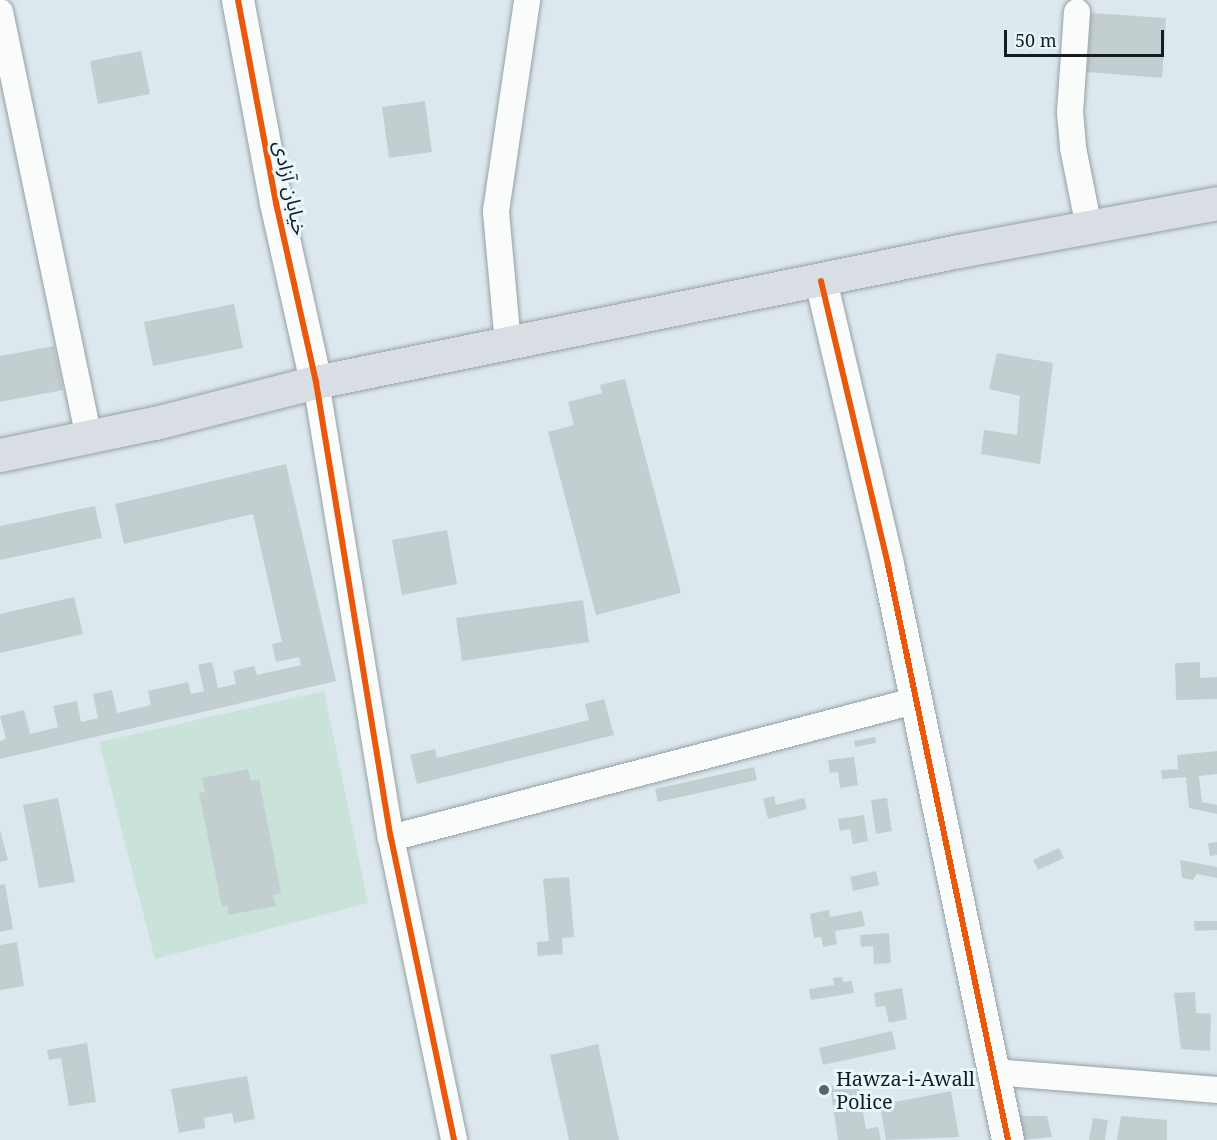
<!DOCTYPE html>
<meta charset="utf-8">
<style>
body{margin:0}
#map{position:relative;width:1217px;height:1140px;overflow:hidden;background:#dce8ee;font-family:"Noto Serif","Noto Sans Arabic",serif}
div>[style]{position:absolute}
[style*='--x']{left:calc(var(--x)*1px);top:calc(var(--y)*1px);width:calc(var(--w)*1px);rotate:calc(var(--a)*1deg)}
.green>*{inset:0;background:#c9e3da}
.building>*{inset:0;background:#c3ced0}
.roads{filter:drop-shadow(0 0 2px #97a0a4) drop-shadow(0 0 2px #97a0a4)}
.minor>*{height:26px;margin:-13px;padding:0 13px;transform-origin:13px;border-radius:13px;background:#fafcfc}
.tertiary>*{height:32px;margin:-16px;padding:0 16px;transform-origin:16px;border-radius:16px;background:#fafcfc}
.trunk>*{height:33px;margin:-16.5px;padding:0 16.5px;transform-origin:16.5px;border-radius:16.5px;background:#d8dee4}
.cycleway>*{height:6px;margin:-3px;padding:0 3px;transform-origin:3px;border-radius:3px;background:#e8590c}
.dots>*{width:16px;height:16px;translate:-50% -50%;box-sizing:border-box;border:3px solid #e9f7fd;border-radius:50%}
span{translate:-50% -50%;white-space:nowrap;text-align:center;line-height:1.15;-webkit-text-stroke:6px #e9f7fd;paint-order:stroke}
.street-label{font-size:20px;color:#141d21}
.poi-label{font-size:20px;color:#141d21}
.left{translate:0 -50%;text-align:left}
.scale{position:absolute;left:1004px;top:30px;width:160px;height:27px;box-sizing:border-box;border:3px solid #141d21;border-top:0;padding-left:8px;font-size:18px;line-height:21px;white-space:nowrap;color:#141d21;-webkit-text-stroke:4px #e9f7fd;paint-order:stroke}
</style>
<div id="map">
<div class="green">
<i style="clip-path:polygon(324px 691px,368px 903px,155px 959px,99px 742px)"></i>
</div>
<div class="building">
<i style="clip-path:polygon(1091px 13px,1166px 18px,1162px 78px,1087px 72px)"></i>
<i style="clip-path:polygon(141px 51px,150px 94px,98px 104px,90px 61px)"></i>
<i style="clip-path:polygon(425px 101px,432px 152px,389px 158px,382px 107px)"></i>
<i style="clip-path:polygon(234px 304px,243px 348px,153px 366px,144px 322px)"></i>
<i style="clip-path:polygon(54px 346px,63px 390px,0 402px,0 356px)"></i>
<i style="clip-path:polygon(997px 353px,1053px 363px,1040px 464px,981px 454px,984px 430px,1017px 435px,1020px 396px,989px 389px)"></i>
<i style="clip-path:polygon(625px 379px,681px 593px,596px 615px,548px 432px,574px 425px,568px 402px,602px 393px,600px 385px)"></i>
<i style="clip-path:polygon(286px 464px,336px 681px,0 759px,0 741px,6px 739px,0 716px,24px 710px,30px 734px,58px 727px,53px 706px,77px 701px,81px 722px,98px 718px,93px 694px,112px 690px,117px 713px,151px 705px,148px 691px,188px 682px,191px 694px,204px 691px,198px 665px,212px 662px,218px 688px,236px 684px,233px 671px,254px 666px,257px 675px,301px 665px,299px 657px,276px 662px,272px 644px,282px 642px,253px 514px,124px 544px,115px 504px)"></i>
<i style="clip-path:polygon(95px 506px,102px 538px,0 560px,0 526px)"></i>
<i style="clip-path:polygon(447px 530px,457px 584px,402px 595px,392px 540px)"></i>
<i style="clip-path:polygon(74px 597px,83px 634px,0 653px,0 614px)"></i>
<i style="clip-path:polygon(583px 600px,589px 642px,462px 661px,456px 618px)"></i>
<i style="clip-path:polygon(1200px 662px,1200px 678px,1217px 677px,1217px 699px,1176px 700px,1175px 663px)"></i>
<i style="clip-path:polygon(604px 699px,614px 735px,417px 784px,410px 755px,435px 749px,437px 758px,589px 720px,585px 704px)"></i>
<i style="clip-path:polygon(875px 737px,876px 743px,855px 747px,854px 741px)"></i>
<i style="clip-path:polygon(1217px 751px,1217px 774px,1199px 776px,1202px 802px,1217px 805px,1217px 814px,1189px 808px,1186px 777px,1162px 779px,1161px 770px,1178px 769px,1177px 755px)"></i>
<i style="clip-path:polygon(854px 757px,858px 785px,840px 788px,838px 772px,830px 773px,828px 760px)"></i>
<i style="clip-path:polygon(754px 767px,757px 780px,658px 802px,655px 789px)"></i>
<i style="clip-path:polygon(248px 769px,251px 781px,259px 779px,281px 893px,273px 895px,276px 906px,229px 915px,227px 905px,222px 907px,199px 793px,205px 792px,202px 778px)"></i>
<i style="clip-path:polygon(774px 796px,776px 805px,804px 798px,807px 809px,768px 819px,763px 799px)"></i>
<i style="clip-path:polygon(58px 798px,75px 882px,39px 888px,23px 805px)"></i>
<i style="clip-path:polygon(887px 798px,892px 831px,876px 834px,871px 800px)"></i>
<i style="clip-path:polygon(864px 815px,868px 841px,853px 844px,850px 829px,840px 831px,838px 819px)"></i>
<i style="clip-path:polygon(0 830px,8px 860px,0 862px)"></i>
<i style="clip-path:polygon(1217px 842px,1217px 855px,1210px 856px,1208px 843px)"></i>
<i style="clip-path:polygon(1059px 848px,1064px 858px,1038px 870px,1033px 860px)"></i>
<i style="clip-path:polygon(1180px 860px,1217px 867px,1217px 878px,1197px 874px,1193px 880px,1182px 878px)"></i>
<i style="clip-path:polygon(876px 871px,879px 885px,853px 891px,850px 877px)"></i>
<i style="clip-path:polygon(569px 877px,574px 937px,562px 938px,563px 954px,538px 956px,537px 942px,549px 941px,543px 879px)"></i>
<i style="clip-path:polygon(5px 884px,13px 929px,0 932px,0 885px)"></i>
<i style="clip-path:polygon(829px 910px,830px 917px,862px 911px,865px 926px,835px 931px,837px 944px,823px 947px,821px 937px,814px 938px,810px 914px)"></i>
<i style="clip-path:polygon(1194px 921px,1217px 921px,1217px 930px,1195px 931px)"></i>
<i style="clip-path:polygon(889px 933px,891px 963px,874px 964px,873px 946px,861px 947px,860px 935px)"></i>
<i style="clip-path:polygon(17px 942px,24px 986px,0 990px,0 945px)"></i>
<i style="clip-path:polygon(842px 977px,843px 982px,852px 981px,854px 993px,811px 1000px,809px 989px,834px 985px,833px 978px)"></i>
<i style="clip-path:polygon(902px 988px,907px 1019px,889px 1023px,885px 1006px,876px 1007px,874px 993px)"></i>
<i style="clip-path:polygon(1195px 992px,1196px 1013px,1211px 1014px,1210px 1051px,1181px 1049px,1174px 993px)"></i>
<i style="clip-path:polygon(892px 1031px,896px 1049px,823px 1065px,819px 1048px)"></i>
<i style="clip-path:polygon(87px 1043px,96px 1102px,69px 1106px,61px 1058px,49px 1060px,47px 1050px)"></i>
<i style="clip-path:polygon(598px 1044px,619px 1140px,569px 1140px,550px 1055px)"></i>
<i style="clip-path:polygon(247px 1076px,255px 1119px,234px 1123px,232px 1113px,204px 1118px,205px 1128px,179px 1133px,171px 1089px)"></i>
<i style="clip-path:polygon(858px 1082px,866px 1129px,878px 1127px,881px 1140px,838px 1140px,830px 1086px)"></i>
<i style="clip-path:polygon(951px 1091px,959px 1137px,886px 1140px,880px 1105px)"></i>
<i style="clip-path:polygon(1019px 1116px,1047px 1116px,1052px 1137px,1024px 1140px)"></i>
<i style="clip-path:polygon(1121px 1116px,1167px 1120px,1167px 1140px,1117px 1140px)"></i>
<i style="clip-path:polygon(1093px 1118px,1108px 1120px,1105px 1140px,1089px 1140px)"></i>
</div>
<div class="roads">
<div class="minor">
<i style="--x:0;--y:12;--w:434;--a:78.2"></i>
<i style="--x:1077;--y:12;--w:100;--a:94"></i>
<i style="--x:1070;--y:112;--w:36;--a:85"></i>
<i style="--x:1073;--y:148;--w:81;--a:78.6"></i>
<i style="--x:508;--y:344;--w:134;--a:-95.2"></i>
<i style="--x:496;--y:211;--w:213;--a:-81.6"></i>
<i style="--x:316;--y:382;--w:462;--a:80.7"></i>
<i style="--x:391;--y:838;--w:309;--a:78.2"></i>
<i style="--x:391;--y:838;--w:541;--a:-14.68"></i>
<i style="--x:994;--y:1072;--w:224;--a:4.6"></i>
</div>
<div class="tertiary">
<i style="--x:238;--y:0;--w:207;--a:79.4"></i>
<i style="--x:276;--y:203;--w:183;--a:77.4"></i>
<i style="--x:821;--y:281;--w:292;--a:76.7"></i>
<i style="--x:888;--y:565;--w:587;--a:78.21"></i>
</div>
<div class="trunk">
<i style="--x:0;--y:455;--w:158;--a:-11.7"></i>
<i style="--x:155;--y:423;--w:166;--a:-14.3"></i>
<i style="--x:316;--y:382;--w:656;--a:-11.52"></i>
<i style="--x:959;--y:251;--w:262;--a:-10.5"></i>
</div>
</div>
<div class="cycleway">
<i style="--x:238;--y:0;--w:207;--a:79.4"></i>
<i style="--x:276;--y:203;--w:183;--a:77.4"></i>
<i style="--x:316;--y:382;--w:462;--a:80.7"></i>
<i style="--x:391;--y:838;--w:309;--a:78.2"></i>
<i style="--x:821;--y:281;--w:292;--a:76.7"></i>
<i style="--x:888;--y:565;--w:587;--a:78.21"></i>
</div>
<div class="dots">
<i style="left:824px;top:1090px;background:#5a6469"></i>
</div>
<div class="street-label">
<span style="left:291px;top:188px;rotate:78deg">خیابان آزادی</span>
</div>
<div class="poi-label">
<span class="left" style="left:836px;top:1090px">Hawza-i-Awall<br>Police</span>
</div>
<div class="scale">50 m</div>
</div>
